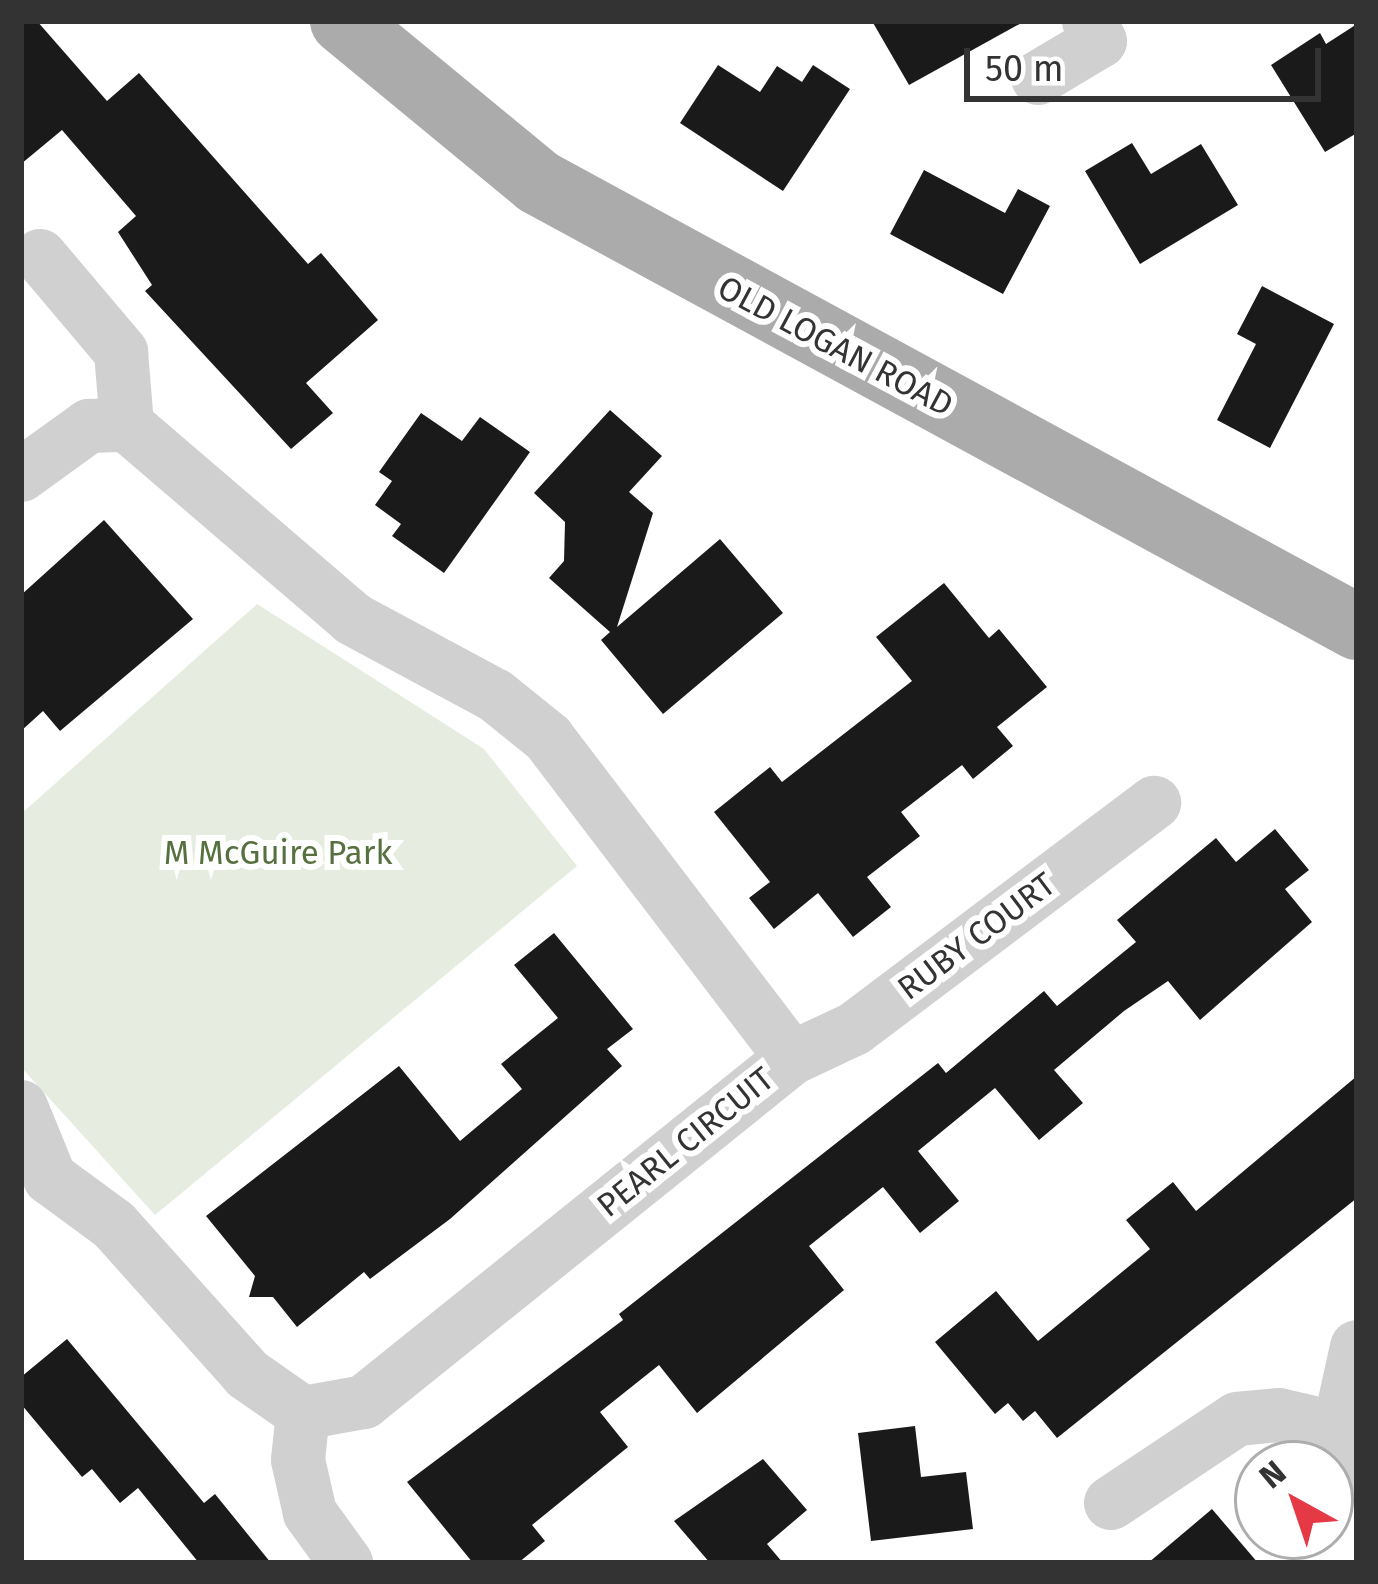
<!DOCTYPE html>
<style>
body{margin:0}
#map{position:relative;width:1378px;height:1584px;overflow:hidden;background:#fff;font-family:"Fira Sans",sans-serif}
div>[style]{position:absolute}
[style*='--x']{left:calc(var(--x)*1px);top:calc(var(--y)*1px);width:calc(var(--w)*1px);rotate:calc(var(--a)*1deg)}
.green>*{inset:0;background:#e6ecdf}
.building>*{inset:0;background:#1a1a1a}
.minor>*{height:54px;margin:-27px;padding:0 27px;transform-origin:27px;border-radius:27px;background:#d0d0d0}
.major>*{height:66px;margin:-33px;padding:0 33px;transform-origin:33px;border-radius:33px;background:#ababab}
span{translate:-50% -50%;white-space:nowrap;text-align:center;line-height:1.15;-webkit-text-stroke:12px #fff;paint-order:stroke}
.street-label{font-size:33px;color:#333}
.park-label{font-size:33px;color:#56703f}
.frame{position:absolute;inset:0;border:24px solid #333;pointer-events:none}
.north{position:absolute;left:1234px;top:1440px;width:120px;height:120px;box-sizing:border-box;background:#fff;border:3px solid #adadad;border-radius:50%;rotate:320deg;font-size:33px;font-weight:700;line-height:48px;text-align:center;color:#333}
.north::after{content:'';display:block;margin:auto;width:42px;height:54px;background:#e63946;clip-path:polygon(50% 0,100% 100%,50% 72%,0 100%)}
.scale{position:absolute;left:964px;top:48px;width:357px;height:54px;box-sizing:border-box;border:6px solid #333;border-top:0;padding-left:15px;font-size:36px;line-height:42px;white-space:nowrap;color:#333;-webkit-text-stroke:9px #fff;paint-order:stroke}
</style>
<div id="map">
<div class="green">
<i style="clip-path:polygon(257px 604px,484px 749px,577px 866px,155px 1215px,21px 1067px,21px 814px)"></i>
</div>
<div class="building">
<i style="clip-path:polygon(21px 21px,37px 21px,107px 101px,139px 73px,308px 264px,321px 253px,378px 320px,306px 383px,333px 413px,291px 449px,145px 291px,152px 285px,118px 232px,136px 216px,62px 130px,21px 164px)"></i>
<i style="clip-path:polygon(872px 21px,1025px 21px,909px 85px)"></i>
<i style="clip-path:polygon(1357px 24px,1357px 133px,1325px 152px,1271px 65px,1320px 33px,1326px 44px)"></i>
<i style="clip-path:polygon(718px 65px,760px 92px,777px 66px,802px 82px,813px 65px,850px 89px,783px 191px,680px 123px)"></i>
<i style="clip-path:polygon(1132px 143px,1151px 174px,1201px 144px,1238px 205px,1140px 264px,1085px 171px)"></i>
<i style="clip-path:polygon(924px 170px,1005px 213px,1018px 189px,1050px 206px,1003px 294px,890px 234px)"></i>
<i style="clip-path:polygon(1262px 286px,1334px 324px,1270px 448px,1217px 420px,1256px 344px,1237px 334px)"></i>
<i style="clip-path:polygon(610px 410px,662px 456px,629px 492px,653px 513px,617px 627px,720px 539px,783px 613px,663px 714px,601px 640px,610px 632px,549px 578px,564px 561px,565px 522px,534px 493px)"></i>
<i style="clip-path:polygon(421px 413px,462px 441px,480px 417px,530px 452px,444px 573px,392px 536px,401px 524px,375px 505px,392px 481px,379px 472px)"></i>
<i style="clip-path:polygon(104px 520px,193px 619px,60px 731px,43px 711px,21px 731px,21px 595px)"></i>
<i style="clip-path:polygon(944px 583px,989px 638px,999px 629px,1047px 687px,997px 727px,1013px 746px,973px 779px,962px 765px,901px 812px,920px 836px,867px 877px,891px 907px,853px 937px,818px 893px,774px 929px,749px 898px,770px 882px,714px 812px,770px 767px,782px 782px,912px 681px,876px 637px)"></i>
<i style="clip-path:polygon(1275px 829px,1309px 870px,1285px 889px,1312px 922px,1200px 1020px,1168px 981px,1124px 1011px,1054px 1070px,1083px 1103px,1039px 1140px,995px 1088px,918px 1151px,959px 1201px,920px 1233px,883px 1187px,809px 1246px,844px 1290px,697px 1413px,659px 1365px,600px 1412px,628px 1447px,532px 1525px,545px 1541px,518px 1563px,473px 1563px,407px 1482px,623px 1320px,619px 1314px,938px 1063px,946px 1073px,1044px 991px,1057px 1006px,1136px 942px,1117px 920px,1216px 838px,1236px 862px)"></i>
<i style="clip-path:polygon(554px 933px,633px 1029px,607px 1049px,622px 1066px,450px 1219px,370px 1279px,364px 1272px,297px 1327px,273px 1297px,249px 1297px,255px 1276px,206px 1216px,399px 1066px,460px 1141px,522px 1089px,501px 1064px,558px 1018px,514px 965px)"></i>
<i style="clip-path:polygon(1357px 1076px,1357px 1198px,1057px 1438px,1035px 1411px,1023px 1421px,1008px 1403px,995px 1414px,935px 1342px,996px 1291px,1038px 1341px,1150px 1249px,1126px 1220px,1173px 1182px,1196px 1211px)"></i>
<i style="clip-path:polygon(67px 1339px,204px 1503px,215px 1494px,271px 1563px,199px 1563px,138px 1488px,120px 1503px,92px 1469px,82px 1477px,21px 1404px,21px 1377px)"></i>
<i style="clip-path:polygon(915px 1426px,921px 1477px,966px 1472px,973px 1529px,871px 1541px,858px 1433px)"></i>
<i style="clip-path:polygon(763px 1459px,807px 1510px,767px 1544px,783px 1563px,710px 1563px,674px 1521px)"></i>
<i style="clip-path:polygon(1212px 1509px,1258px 1563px,1148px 1563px)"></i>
</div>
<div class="minor">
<i style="--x:1038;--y:78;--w:72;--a:-30.8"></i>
<i style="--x:1100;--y:41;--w:23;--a:-119"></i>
<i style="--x:40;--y:256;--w:126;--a:49.8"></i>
<i style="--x:121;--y:352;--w:73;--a:85.3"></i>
<i style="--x:21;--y:475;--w:84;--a:-35.8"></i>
<i style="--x:89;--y:426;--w:38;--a:-2"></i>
<i style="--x:127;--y:425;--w:298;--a:40.6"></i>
<i style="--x:353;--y:619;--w:162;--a:28.3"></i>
<i style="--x:496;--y:696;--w:67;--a:38.9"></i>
<i style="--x:548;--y:738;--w:402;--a:52.7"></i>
<i style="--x:21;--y:1107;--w:77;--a:67.8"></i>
<i style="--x:50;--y:1178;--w:79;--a:36.3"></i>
<i style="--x:114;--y:1225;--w:200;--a:48.2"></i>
<i style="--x:247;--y:1374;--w:68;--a:34.9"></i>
<i style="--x:303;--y:1413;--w:62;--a:-10.2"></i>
<i style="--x:364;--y:1402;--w:549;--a:-38.79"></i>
<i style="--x:792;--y:1058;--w:68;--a:-25.1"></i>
<i style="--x:854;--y:1029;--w:376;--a:-37"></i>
<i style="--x:1357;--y:1347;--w:84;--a:102.4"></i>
<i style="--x:1339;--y:1429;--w:44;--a:65.8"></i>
<i style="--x:303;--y:1413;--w:47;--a:96.1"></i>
<i style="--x:298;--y:1460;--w:54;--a:77.2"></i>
<i style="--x:310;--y:1513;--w:62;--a:54.2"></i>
<i style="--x:1111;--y:1503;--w:151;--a:-33.7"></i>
<i style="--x:1237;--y:1419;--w:42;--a:-5.4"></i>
<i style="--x:1279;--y:1415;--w:62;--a:13.1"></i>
</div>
<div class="major">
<i style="--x:343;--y:21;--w:253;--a:39.5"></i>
<i style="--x:538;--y:182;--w:932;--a:28.52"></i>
</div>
<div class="street-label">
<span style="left:835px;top:347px;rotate:28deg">OLD LOGAN ROAD</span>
<span style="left:977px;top:937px;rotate:-37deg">RUBY COURT</span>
<span style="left:686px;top:1143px;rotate:-39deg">PEARL CIRCUIT</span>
</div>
<div class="park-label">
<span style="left:278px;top:854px">M McGuire Park</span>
</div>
<div class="frame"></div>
<div class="north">N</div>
<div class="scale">50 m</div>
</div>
